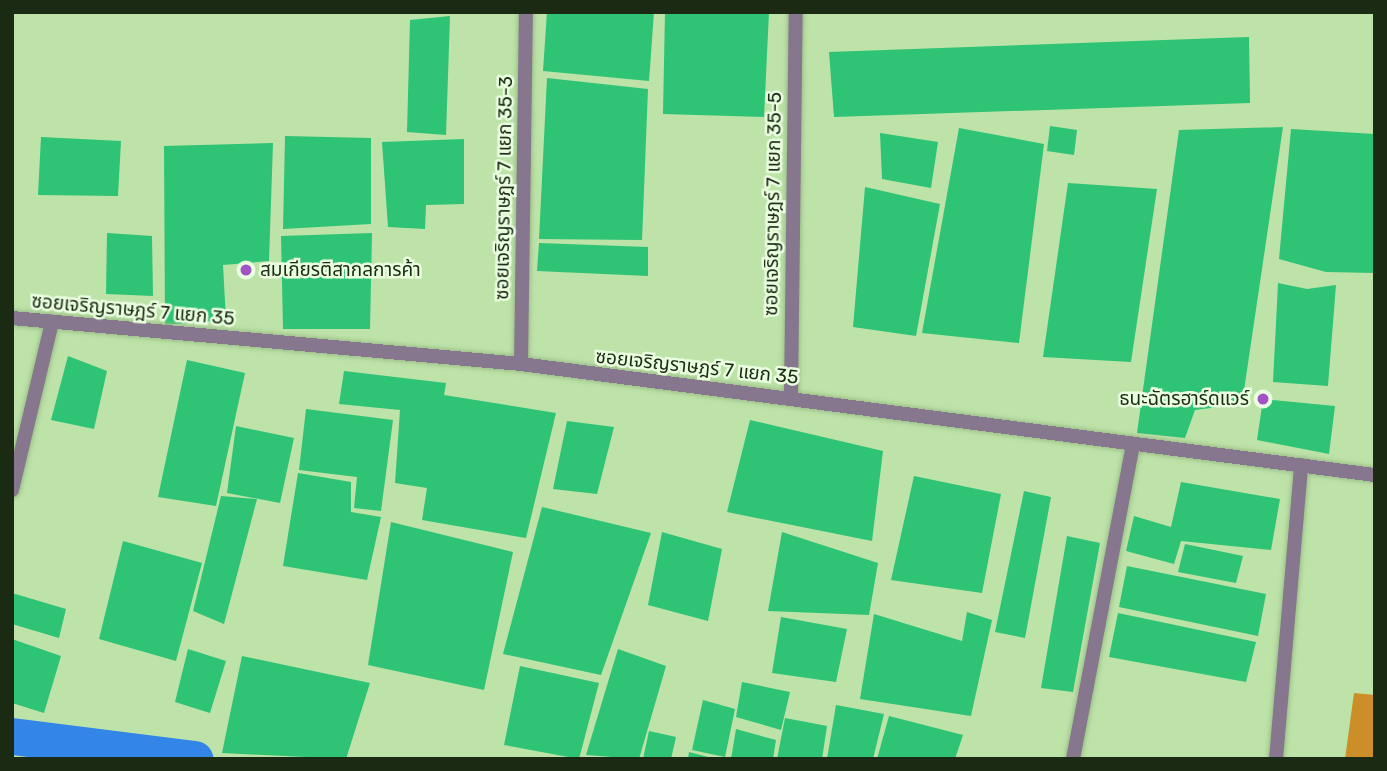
<!DOCTYPE html>
<meta charset="utf-8">
<style>
body{margin:0}
#map{position:relative;width:1387px;height:771px;overflow:hidden;background:#bde3a8;font-family:Rubik,"Noto Sans Thai",sans-serif}
div>[style]{position:absolute}
[style*='--x']{left:calc(var(--x)*1px);top:calc(var(--y)*1px);width:calc(var(--w)*1px);rotate:calc(var(--a)*1deg)}
.forest>*{inset:0;background:#cb8e28}
.canal>*{height:37px;margin:-18.5px;padding:0 18.5px;transform-origin:18.5px;border-radius:18.5px;background:#3386e7}
.building>*{inset:0;background:#2ec375}
.roads{filter:drop-shadow(0 0 2px #9dbe8a) drop-shadow(0 0 2px #9dbe8a)}
.service>*{height:14px;margin:-7px;padding:0 7px;transform-origin:7px;border-radius:7px;background:#86768e}
.minor>*{height:14px;margin:-7px;padding:0 7px;transform-origin:7px;border-radius:7px;background:#86768e}
.dots>*{width:19px;height:19px;translate:-50% -50%;box-sizing:border-box;border:4px solid #eafee0;border-radius:50%}
span{translate:-50% -50%;white-space:nowrap;text-align:center;line-height:1.15;-webkit-text-stroke:5px #eafee0;paint-order:stroke}
.street-label{font-size:19px;color:#1b2a13}
.poi-label{font-size:19px;color:#1b2a13}
.left{translate:0 -50%;text-align:left}
.right{translate:-100% -50%;text-align:right}
.frame{position:absolute;inset:0;border:14px solid #1b2a13;pointer-events:none}
</style>
<div id="map">
<div class="forest">
<i style="clip-path:polygon(1354px 693px,1375px 695px,1375px 759px,1345px 759px)"></i>
</div>
<div class="canal">
<i style="--x:12;--y:736;--w:184;--a:7.2"></i>
</div>
<div class="building">
<i style="clip-path:polygon(547px 12px,654px 12px,649px 81px,543px 71px)"></i>
<i style="clip-path:polygon(665px 12px,769px 12px,764px 117px,663px 114px)"></i>
<i style="clip-path:polygon(450px 16px,446px 135px,407px 132px,410px 20px)"></i>
<i style="clip-path:polygon(1249px 37px,1250px 103px,834px 117px,829px 52px)"></i>
<i style="clip-path:polygon(547px 78px,648px 89px,642px 240px,539px 239px)"></i>
<i style="clip-path:polygon(1050px 126px,1077px 130px,1074px 155px,1047px 151px)"></i>
<i style="clip-path:polygon(1283px 127px,1242px 404px,1195px 410px,1185px 438px,1137px 433px,1179px 130px)"></i>
<i style="clip-path:polygon(959px 128px,1044px 144px,1019px 343px,922px 333px)"></i>
<i style="clip-path:polygon(1291px 129px,1375px 134px,1375px 273px,1326px 272px,1279px 259px)"></i>
<i style="clip-path:polygon(880px 133px,938px 142px,931px 188px,882px 179px)"></i>
<i style="clip-path:polygon(285px 136px,371px 138px,371px 224px,283px 229px)"></i>
<i style="clip-path:polygon(41px 137px,121px 141px,118px 196px,38px 195px)"></i>
<i style="clip-path:polygon(464px 139px,464px 204px,426px 205px,425px 229px,388px 227px,382px 142px)"></i>
<i style="clip-path:polygon(273px 143px,269px 261px,223px 265px,226px 320px,165px 325px,164px 146px)"></i>
<i style="clip-path:polygon(1068px 183px,1157px 189px,1131px 362px,1043px 357px)"></i>
<i style="clip-path:polygon(865px 187px,940px 204px,916px 336px,853px 327px)"></i>
<i style="clip-path:polygon(107px 233px,152px 236px,153px 296px,106px 294px)"></i>
<i style="clip-path:polygon(372px 233px,370px 329px,283px 329px,281px 236px)"></i>
<i style="clip-path:polygon(539px 243px,648px 247px,648px 276px,537px 271px)"></i>
<i style="clip-path:polygon(1278px 283px,1307px 289px,1336px 285px,1328px 386px,1273px 382px)"></i>
<i style="clip-path:polygon(68px 356px,107px 371px,94px 429px,51px 420px)"></i>
<i style="clip-path:polygon(187px 360px,245px 373px,216px 506px,158px 497px)"></i>
<i style="clip-path:polygon(344px 371px,446px 383px,444px 395px,556px 413px,526px 538px,422px 520px,427px 488px,395px 483px,400px 410px,339px 404px)"></i>
<i style="clip-path:polygon(1263px 399px,1335px 406px,1329px 454px,1257px 440px)"></i>
<i style="clip-path:polygon(306px 409px,393px 420px,381px 511px,354px 508px,357px 477px,299px 470px)"></i>
<i style="clip-path:polygon(750px 420px,883px 451px,872px 541px,727px 512px)"></i>
<i style="clip-path:polygon(567px 421px,614px 427px,597px 494px,553px 489px)"></i>
<i style="clip-path:polygon(236px 426px,294px 438px,280px 503px,227px 493px)"></i>
<i style="clip-path:polygon(298px 473px,351px 482px,351px 512px,381px 517px,367px 580px,283px 566px)"></i>
<i style="clip-path:polygon(914px 476px,1001px 494px,982px 593px,891px 580px)"></i>
<i style="clip-path:polygon(1181px 482px,1280px 499px,1271px 550px,1181px 541px,1174px 564px,1126px 551px,1134px 516px,1171px 527px)"></i>
<i style="clip-path:polygon(1024px 491px,1051px 497px,1025px 638px,995px 632px)"></i>
<i style="clip-path:polygon(221px 496px,257px 499px,224px 624px,193px 611px)"></i>
<i style="clip-path:polygon(542px 507px,651px 533px,601px 675px,503px 654px)"></i>
<i style="clip-path:polygon(391px 522px,513px 552px,484px 690px,368px 665px)"></i>
<i style="clip-path:polygon(662px 532px,722px 549px,708px 621px,648px 605px)"></i>
<i style="clip-path:polygon(782px 532px,878px 563px,869px 615px,768px 611px)"></i>
<i style="clip-path:polygon(1067px 536px,1100px 543px,1073px 692px,1041px 688px)"></i>
<i style="clip-path:polygon(123px 541px,202px 563px,176px 661px,99px 639px)"></i>
<i style="clip-path:polygon(1185px 544px,1243px 556px,1236px 583px,1178px 572px)"></i>
<i style="clip-path:polygon(1127px 566px,1266px 594px,1258px 636px,1119px 607px)"></i>
<i style="clip-path:polygon(12px 593px,66px 609px,59px 638px,12px 624px)"></i>
<i style="clip-path:polygon(967px 612px,992px 620px,971px 716px,860px 699px,874px 614px,962px 641px)"></i>
<i style="clip-path:polygon(1118px 613px,1256px 642px,1246px 682px,1109px 657px)"></i>
<i style="clip-path:polygon(781px 617px,847px 629px,836px 682px,772px 673px)"></i>
<i style="clip-path:polygon(12px 639px,61px 656px,44px 713px,12px 703px)"></i>
<i style="clip-path:polygon(188px 649px,226px 661px,210px 713px,175px 702px)"></i>
<i style="clip-path:polygon(618px 649px,666px 666px,639px 759px,586px 755px)"></i>
<i style="clip-path:polygon(242px 656px,370px 683px,346px 759px,222px 753px)"></i>
<i style="clip-path:polygon(520px 666px,599px 683px,579px 759px,504px 745px)"></i>
<i style="clip-path:polygon(742px 682px,790px 692px,781px 730px,736px 717px)"></i>
<i style="clip-path:polygon(703px 700px,735px 709px,725px 757px,692px 750px)"></i>
<i style="clip-path:polygon(836px 705px,884px 714px,873px 759px,827px 759px)"></i>
<i style="clip-path:polygon(889px 716px,963px 735px,955px 759px,877px 759px)"></i>
<i style="clip-path:polygon(785px 718px,827px 726px,822px 759px,777px 759px)"></i>
<i style="clip-path:polygon(736px 729px,776px 740px,773px 759px,731px 759px)"></i>
<i style="clip-path:polygon(649px 731px,676px 737px,671px 759px,643px 759px)"></i>
<i style="clip-path:polygon(689px 752px,712px 758px,712px 759px,688px 759px)"></i>
</div>
<div class="roads">
<div class="service">
<i style="--x:1276;--y:759;--w:295;--a:-85.1"></i>
</div>
<div class="minor">
<i style="--x:12;--y:318;--w:511;--a:5.16"></i>
<i style="--x:521;--y:364;--w:861;--a:7.41"></i>
<i style="--x:521;--y:364;--w:352;--a:-89.2"></i>
<i style="--x:791;--y:396;--w:384;--a:-89.3"></i>
<i style="--x:12;--y:490;--w:173;--a:-76.6"></i>
<i style="--x:1073;--y:759;--w:320;--a:-79.2"></i>
</div>
</div>
<div class="dots">
<i style="left:246px;top:270px;background:#a253c4"></i>
<i style="left:1263px;top:399px;background:#a253c4"></i>
</div>
<div class="street-label">
<span style="left:504px;top:188px;rotate:-89deg">ซอยเจริญราษฎร์ 7 แยก 35-3</span>
<span style="left:773px;top:204px;rotate:-89deg">ซอยเจริญราษฎร์ 7 แยก 35-5</span>
<span style="left:133px;top:310px;rotate:5deg">ซอยเจริญราษฎร์ 7 แยก 35</span>
<span style="left:697px;top:367px;rotate:6deg">ซอยเจริญราษฎร์ 7 แยก 35</span>
</div>
<div class="poi-label">
<span class="left" style="left:260px;top:270px">สมเกียรติสากลการค้า</span>
<span class="right" style="left:1249px;top:399px">ธนะฉัตรฮาร์ดแวร์</span>
</div>
<div class="frame"></div>
</div>
